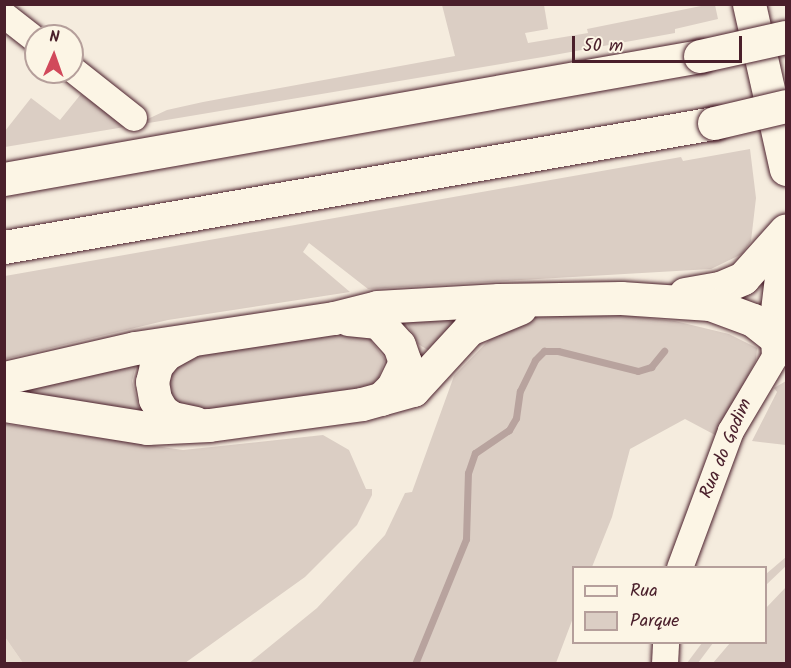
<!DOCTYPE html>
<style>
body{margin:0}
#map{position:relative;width:791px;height:668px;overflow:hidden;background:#f5ecde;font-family:Kalam,sans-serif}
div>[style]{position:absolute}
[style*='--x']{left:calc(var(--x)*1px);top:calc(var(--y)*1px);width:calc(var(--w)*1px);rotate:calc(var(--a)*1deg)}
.built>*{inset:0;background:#e8ddd0}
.green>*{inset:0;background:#dbcec4}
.stream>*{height:7px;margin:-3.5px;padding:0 3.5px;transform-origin:3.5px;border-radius:3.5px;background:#b8a39e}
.roads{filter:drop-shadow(0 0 2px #4a1f2b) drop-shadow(0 0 2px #4a1f2b)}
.minor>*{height:26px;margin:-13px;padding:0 13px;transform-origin:13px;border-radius:13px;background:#fcf5e5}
.secondary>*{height:33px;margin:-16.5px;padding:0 16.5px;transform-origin:16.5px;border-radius:16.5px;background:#fcf5e5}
.motorway>*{height:33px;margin:-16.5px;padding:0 16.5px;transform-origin:16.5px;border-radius:16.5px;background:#fcf5e5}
.bridges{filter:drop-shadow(0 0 2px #4a1f2b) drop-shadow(0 0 2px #4a1f2b)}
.motorway-bridge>*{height:33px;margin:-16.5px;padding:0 16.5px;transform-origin:16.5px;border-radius:16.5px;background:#fcf5e5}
span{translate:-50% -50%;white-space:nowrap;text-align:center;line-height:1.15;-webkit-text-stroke:4.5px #fcf5e5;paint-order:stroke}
.street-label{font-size:18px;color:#4a1f2b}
.frame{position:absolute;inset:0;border:6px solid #4a1f2b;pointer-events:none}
.legend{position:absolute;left:572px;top:566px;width:195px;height:78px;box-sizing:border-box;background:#fcf5e5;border:2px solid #b59f9b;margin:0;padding:8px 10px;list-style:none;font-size:18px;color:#4a1f2b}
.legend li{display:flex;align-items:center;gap:12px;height:30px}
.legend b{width:30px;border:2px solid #b59f9b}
.north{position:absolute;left:24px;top:24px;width:60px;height:60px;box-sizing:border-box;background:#fcf5e5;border:2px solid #b59f9b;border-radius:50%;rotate:2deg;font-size:16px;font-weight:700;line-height:24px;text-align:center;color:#4a1f2b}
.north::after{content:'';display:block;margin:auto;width:21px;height:27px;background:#d1495b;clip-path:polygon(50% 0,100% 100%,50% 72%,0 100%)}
.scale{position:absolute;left:572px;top:36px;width:170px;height:27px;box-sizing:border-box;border:3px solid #4a1f2b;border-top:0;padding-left:8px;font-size:18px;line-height:21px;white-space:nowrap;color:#4a1f2b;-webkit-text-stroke:4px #fcf5e5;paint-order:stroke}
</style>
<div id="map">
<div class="built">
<i style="clip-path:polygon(5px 637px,23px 663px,5px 663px)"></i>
</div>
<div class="green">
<i style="clip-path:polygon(442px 5px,544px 5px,548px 29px,525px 33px,528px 43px,588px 33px,587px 29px,706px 5px,715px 5px,718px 19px,675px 29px,675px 33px,543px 57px,5px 147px,5px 131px,31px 98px,60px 120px,81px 94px,116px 119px,137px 124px,167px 110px,203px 102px,455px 56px)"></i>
<i style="clip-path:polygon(750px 149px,756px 198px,751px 241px,742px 254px,711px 269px,368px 289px,309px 243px,303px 252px,350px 292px,168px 320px,5px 359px,5px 276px,681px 157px,683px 161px)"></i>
<i style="clip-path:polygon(453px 311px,457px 326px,428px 350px,418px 344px,404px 318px)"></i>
<i style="clip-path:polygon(537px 315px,620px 315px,675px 321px,729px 334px,757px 348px,756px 360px,717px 436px,685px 419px,630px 449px,612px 517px,592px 567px,574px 568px,573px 618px,556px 663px,248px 664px,317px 608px,385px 535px,405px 493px,412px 492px,454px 376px,489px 340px,482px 331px)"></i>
<i style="clip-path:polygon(362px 329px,385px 359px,378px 380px,368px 388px,197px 414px,176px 404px,170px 393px,168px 372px,182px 355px)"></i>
<i style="clip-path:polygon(137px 361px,132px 381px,140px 412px,5px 394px)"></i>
<i style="clip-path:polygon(786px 381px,786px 445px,752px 441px,777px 392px,774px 388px)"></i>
<i style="clip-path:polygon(5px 424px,183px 450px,323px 435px,349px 450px,366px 489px,372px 489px,372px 495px,357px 525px,305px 577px,185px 663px,23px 663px,5px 637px)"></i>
<i style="clip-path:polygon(786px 557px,786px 566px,766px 585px,766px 574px)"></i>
<i style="clip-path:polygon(786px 587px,786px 663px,713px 663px,730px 643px,766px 642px,766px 608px)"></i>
<i style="clip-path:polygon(702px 643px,713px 643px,698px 663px,687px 663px)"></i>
</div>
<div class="stream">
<i style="--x:415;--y:664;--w:135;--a:-67.8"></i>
<i style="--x:466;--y:539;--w:66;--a:-88.3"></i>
<i style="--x:468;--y:473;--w:21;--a:-71"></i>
<i style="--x:475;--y:453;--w:41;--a:-34.1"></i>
<i style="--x:509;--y:430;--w:14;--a:-60"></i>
<i style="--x:516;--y:418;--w:27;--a:-82"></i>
<i style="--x:520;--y:391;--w:34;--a:-64"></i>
<i style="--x:535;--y:360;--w:13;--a:-45"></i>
<i style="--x:544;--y:351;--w:14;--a:0"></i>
<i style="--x:558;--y:351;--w:82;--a:14"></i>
<i style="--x:638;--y:371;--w:14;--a:-17"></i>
<i style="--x:651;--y:367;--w:21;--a:-51"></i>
</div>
<div class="roads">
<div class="minor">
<i style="--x:4;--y:15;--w:41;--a:38"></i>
<i style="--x:72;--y:69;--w:79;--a:38.3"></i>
<i style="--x:680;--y:568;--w:146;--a:-69.6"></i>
<i style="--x:731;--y:431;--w:86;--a:-59.3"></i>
<i style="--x:775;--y:357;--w:22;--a:-93"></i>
<i style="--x:665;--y:664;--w:22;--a:-87"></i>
</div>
<div class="secondary">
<i style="--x:749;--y:4;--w:169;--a:77.4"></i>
<i style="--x:685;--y:294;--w:36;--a:-10"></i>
<i style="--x:720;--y:288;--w:25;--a:-23"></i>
<i style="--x:743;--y:278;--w:64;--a:-48.1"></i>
<i style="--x:348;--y:319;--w:30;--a:6"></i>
<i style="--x:378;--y:322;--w:31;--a:48"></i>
<i style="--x:399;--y:345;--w:18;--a:71"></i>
<i style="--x:405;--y:362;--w:28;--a:116"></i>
<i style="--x:393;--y:387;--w:17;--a:135"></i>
<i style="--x:774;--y:335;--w:100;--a:-83.1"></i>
<i style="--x:191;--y:340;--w:29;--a:151"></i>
<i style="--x:166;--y:354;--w:16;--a:130"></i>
<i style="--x:156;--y:366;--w:16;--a:104"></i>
<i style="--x:152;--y:382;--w:17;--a:80"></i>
<i style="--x:155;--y:399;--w:14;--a:60"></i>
<i style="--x:162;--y:411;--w:12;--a:35"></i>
<i style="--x:172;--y:418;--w:24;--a:12"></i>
<i style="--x:4;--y:378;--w:134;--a:-12.9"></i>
<i style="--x:135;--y:348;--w:201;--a:-8.6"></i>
<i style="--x:334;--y:318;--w:44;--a:-14.3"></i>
<i style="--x:377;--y:307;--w:122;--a:-3.3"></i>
<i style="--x:499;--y:300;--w:122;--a:-0.9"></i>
<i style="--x:621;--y:298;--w:89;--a:3.9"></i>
<i style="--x:710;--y:304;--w:46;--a:20.4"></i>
<i style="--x:753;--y:320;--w:42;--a:38.2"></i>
<i style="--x:4;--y:405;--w:145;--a:9.1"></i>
<i style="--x:147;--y:428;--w:62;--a:-2.8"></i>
<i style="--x:209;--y:425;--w:154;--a:-7.8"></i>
<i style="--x:362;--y:404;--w:53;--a:-15.4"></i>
<i style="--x:413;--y:390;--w:83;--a:-47.4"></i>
<i style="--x:469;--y:329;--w:55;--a:-22.4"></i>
</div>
<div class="motorway">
<i style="--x:4;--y:179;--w:707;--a:-10.02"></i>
<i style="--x:4;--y:247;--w:721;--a:-9.91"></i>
</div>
</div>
<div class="bridges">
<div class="motorway-bridge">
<i style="--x:700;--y:56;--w:88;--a:-12.5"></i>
<i style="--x:714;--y:123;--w:74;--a:-13.3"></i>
</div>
</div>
<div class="street-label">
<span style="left:727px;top:449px;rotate:-67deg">Rua do Godim</span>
</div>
<div class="frame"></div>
<ul class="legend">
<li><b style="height:8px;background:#fcf5e5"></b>Rua</li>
<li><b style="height:16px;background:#dbcec4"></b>Parque</li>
</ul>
<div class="north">N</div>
<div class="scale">50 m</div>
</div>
